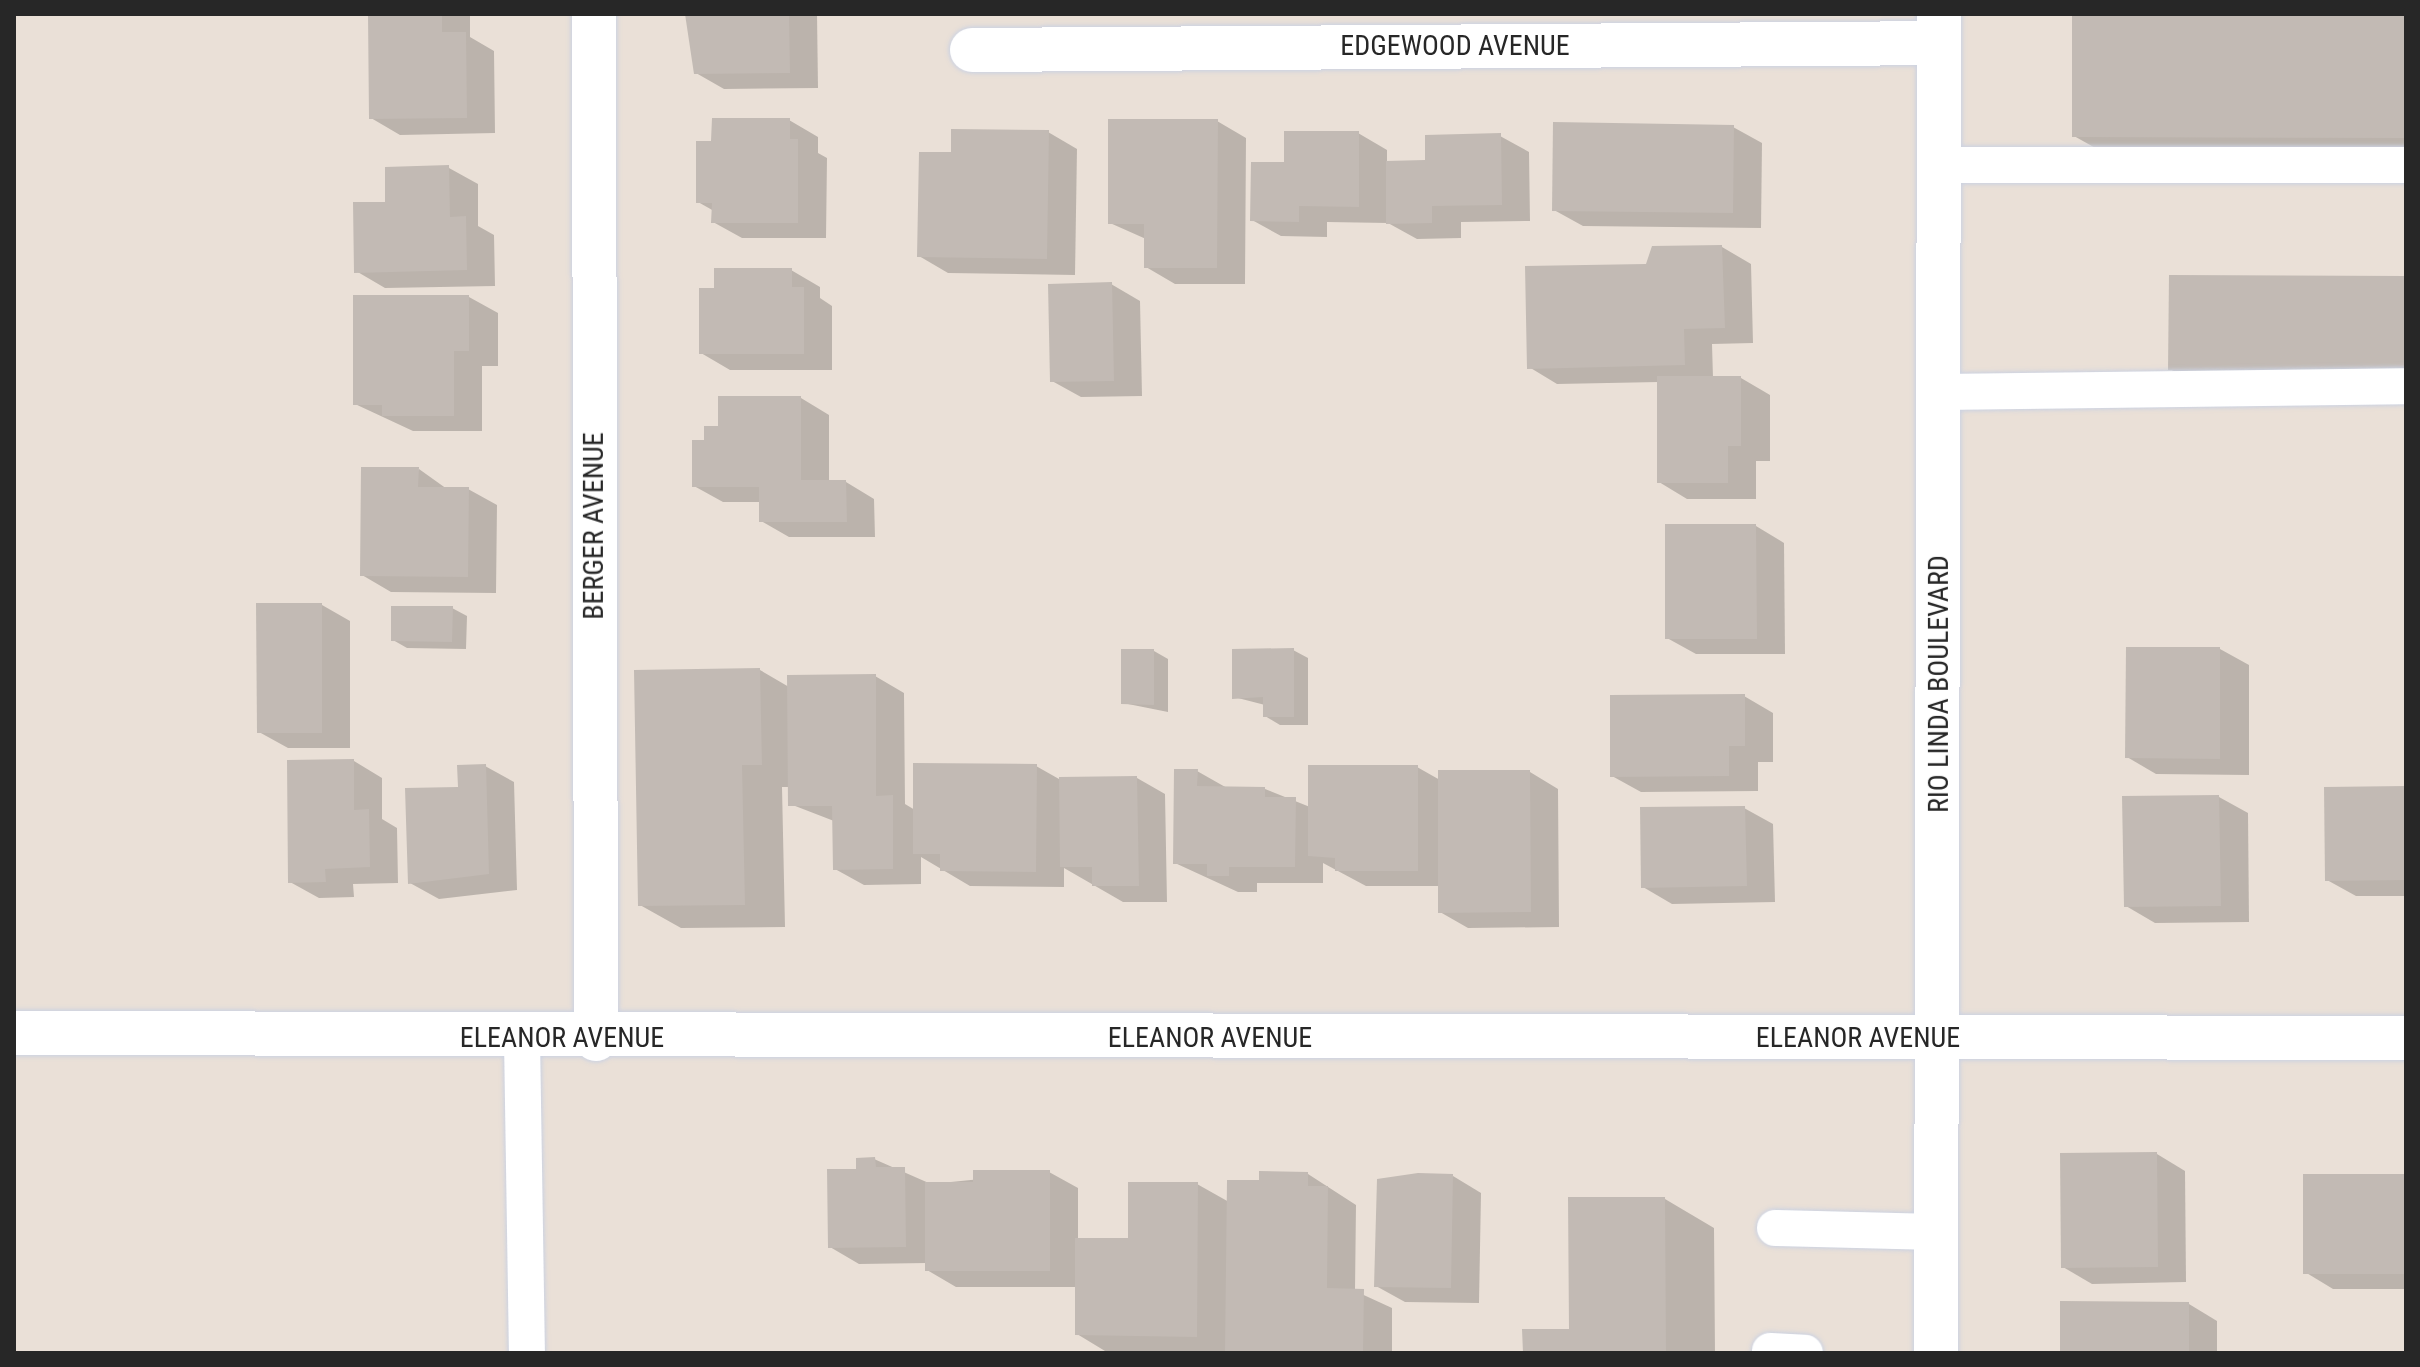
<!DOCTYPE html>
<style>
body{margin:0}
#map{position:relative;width:2420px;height:1367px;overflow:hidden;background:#eae0d7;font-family:"Roboto Condensed",sans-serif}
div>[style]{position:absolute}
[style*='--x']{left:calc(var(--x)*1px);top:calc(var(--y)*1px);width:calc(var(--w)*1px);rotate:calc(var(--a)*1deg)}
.shadow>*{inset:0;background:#0003}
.building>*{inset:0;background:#c2bab4}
.roads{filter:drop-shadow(0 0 2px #ccd2e1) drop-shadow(0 0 2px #ccd2e1)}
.service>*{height:36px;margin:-18px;padding:0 18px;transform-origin:18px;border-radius:18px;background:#fff}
.minor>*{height:44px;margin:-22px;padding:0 22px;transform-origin:22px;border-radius:22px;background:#fff}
.secondary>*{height:44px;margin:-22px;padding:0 22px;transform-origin:22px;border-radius:22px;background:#fff}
span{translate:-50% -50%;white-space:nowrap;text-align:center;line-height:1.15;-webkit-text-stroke:6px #fff;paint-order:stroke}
.street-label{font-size:28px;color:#272727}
.frame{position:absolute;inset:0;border:16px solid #272727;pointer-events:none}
</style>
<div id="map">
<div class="shadow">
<i style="clip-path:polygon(370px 14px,470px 14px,470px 37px,494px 51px,495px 133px,400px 135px,371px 118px)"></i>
<i style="clip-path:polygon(688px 14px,817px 14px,818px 88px,724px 89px,696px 73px)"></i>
<i style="clip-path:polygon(2074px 14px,2406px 14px,2406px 160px,2115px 159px,2074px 136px)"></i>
<i style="clip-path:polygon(789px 120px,818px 137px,818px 153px,827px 158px,826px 238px,742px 238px,713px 222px,714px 211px,698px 202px,713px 143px)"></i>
<i style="clip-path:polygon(1217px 121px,1246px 138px,1245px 284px,1175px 284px,1146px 267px,1146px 239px,1110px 223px)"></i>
<i style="clip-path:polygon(1733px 127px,1762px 143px,1761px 228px,1583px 226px,1554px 210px)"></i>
<i style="clip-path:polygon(1048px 132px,1077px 149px,1075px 275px,948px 273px,919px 256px,953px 154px)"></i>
<i style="clip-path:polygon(1358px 133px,1387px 150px,1387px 163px,1427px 162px,1500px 136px,1529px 152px,1530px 221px,1461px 222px,1461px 238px,1417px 239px,1388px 223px,1327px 222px,1327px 237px,1281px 236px,1252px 220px,1286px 164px)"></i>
<i style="clip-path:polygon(449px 168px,478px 184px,478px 226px,494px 235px,495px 286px,385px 288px,356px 271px,387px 204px)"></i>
<i style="clip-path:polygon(1722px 247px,1751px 264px,1753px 343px,1712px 344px,1713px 378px,1741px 378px,1770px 395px,1770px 461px,1756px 461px,1756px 499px,1687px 499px,1659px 482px,1659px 382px,1557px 384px,1529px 367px,1648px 266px)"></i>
<i style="clip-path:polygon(791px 270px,820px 287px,820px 298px,832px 306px,832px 370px,730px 370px,701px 353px,716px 290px)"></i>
<i style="clip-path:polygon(2406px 278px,2406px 397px,2219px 397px,2170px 369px)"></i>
<i style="clip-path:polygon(1111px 284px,1140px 301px,1142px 396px,1081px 397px,1052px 381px)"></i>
<i style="clip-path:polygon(469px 297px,498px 313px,498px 366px,482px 366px,482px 431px,413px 431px,355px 404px)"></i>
<i style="clip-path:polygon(801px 398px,829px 415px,829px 482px,846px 482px,874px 499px,875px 537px,789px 537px,761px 521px,761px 502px,723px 502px,694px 486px,706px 442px)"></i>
<i style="clip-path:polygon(419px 469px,447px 489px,468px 489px,497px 505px,496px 593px,391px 592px,362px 575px)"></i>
<i style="clip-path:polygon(1756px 526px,1784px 543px,1785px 654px,1696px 654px,1667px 638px)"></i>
<i style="clip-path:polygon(322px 605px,350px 621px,350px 748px,288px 748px,259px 732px)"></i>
<i style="clip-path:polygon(452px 608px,467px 616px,466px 649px,407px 648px,393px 640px)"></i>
<i style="clip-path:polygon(2220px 649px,2249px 665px,2249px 775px,2156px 774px,2127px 757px)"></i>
<i style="clip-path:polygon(1293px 650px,1308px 658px,1308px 725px,1280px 725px,1265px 716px,1265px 705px,1234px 697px)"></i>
<i style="clip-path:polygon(1154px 651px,1168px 659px,1168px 712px,1123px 703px)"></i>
<i style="clip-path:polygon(760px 670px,789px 687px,875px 676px,904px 693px,905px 804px,915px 810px,1036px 766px,1059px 779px,1137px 778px,1165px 794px,1167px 902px,1123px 902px,1064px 868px,1064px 887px,970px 886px,921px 857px,921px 884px,864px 885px,835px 869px,834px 821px,790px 804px,790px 787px,782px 787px,785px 927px,681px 928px,640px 905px)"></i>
<i style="clip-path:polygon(1744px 696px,1773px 713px,1773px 762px,1758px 762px,1758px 791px,1641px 792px,1612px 776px)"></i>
<i style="clip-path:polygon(354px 761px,382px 778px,382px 819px,397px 828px,398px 883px,353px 884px,354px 897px,319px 898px,290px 882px)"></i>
<i style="clip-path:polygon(485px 766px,514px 782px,517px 890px,439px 899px,410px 883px,460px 789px)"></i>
<i style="clip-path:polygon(1417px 767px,1440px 780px,1530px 772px,1558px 789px,1559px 927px,1468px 928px,1440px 912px,1440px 886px,1366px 886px,1323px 863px,1323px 883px,1257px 883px,1257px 892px,1238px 892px,1175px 863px,1197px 771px,1227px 788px,1265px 789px,1310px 807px)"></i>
<i style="clip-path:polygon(2406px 788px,2406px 896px,2356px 896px,2327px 880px)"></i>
<i style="clip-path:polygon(2219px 797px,2248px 813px,2249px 922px,2155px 923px,2126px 906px)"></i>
<i style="clip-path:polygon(1744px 808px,1773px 824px,1775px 902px,1672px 904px,1643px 887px)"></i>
<i style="clip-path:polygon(2157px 1154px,2185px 1171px,2186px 1282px,2092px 1284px,2063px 1267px)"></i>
<i style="clip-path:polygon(874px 1159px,931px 1184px,1049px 1172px,1078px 1188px,1078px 1240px,1130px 1240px,1197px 1184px,1229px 1202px,1261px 1182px,1308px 1174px,1356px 1205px,1355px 1291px,1392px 1308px,1392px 1353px,1105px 1351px,1077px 1334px,1077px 1287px,956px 1287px,927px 1270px,927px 1263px,859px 1264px,830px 1247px,858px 1171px)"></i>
<i style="clip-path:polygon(1453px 1176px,1481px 1193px,1479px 1303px,1405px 1302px,1376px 1286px)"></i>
<i style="clip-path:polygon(2406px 1176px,2406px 1289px,2333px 1289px,2305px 1272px)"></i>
<i style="clip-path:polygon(1665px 1199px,1714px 1228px,1715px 1353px,1525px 1353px,1571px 1331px)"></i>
<i style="clip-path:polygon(2189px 1304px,2217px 1321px,2217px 1353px,2062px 1353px)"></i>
</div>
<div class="building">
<i style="clip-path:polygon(368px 14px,442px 14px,442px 32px,466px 32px,467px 118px,369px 119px)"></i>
<i style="clip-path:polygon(685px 14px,789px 14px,790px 73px,694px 74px)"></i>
<i style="clip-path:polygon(2072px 14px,2406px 14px,2406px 138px,2072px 137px)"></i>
<i style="clip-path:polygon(712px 118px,790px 118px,790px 139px,798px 139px,798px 223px,711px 223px,712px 203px,696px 203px,696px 141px,711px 141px)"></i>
<i style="clip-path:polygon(1108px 119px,1218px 119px,1217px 268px,1144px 268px,1144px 224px,1108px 224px)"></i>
<i style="clip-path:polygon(1553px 122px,1734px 125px,1733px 213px,1552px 211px)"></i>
<i style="clip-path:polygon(951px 129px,1049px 130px,1047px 259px,917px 257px,919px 152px,951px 152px)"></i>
<i style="clip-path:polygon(1284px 131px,1359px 131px,1359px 207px,1299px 206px,1299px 222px,1250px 221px,1251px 162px,1284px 162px)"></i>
<i style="clip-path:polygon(1501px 133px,1502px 205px,1432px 206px,1432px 223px,1386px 224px,1386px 161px,1425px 160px,1425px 135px)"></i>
<i style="clip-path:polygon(449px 165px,450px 217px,466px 216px,467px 270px,354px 273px,353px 202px,385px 202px,385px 167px)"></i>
<i style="clip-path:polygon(1722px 245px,1725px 328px,1684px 329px,1685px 365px,1527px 369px,1525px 266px,1646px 264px,1652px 246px)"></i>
<i style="clip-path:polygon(714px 268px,792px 268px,792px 287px,804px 287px,804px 354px,699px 354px,699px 288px,714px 288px)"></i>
<i style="clip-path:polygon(2169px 275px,2406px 276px,2406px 369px,2168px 370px)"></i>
<i style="clip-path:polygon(1112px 282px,1114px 381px,1050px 382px,1048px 284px)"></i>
<i style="clip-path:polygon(353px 295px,469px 295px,469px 351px,454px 351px,454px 416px,382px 416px,382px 405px,353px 405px)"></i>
<i style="clip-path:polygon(1657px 376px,1741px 376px,1741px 446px,1728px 446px,1728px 483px,1657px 483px)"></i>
<i style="clip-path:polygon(718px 396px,801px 396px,801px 480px,846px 480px,847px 522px,759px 522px,759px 487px,692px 487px,692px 440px,704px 440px,704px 426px,718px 426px)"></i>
<i style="clip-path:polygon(361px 467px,419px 467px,418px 487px,469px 487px,468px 577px,360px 576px)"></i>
<i style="clip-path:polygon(1665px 524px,1756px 524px,1757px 639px,1665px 639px)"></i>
<i style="clip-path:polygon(256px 603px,322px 603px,322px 733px,257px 733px)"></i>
<i style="clip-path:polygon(391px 606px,453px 606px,452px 642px,391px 641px)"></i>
<i style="clip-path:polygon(2126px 647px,2220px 647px,2220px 759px,2125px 758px)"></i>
<i style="clip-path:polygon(1294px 648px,1294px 717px,1263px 717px,1263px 697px,1232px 699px,1232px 649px)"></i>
<i style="clip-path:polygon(1121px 649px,1154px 649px,1154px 705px,1121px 704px)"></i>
<i style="clip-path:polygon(760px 668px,762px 765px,742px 765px,745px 905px,638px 906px,634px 670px)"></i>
<i style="clip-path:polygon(876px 674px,876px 796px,893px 795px,893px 869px,833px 870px,832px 806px,788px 806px,787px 675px)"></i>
<i style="clip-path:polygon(1745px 694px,1745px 746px,1729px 746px,1729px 776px,1610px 777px,1610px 695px)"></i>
<i style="clip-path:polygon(354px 759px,354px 810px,369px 809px,370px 867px,325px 869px,326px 882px,288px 883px,287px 760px)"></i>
<i style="clip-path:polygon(913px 763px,1037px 764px,1036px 872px,940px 871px,940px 854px,913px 854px)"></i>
<i style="clip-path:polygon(486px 764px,489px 874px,408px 884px,405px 788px,458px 787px,457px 765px)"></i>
<i style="clip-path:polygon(1308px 765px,1418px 765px,1418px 871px,1335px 871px,1335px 858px,1308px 856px)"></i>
<i style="clip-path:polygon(1174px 769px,1198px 769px,1197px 786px,1265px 787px,1265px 797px,1296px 797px,1295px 867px,1229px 867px,1229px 876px,1207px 876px,1207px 864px,1173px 864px)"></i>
<i style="clip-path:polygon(1438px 770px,1530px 770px,1531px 912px,1438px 913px)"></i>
<i style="clip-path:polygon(1137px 776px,1139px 886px,1092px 886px,1092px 867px,1060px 867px,1059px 777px)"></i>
<i style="clip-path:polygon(2406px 786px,2406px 880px,2325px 881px,2324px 787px)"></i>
<i style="clip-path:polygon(2219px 795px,2221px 906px,2124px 907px,2122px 796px)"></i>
<i style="clip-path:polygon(1745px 806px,1747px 886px,1641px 888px,1640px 807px)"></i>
<i style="clip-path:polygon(2157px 1152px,2158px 1267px,2061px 1268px,2060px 1153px)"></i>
<i style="clip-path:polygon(875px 1157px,876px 1167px,905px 1167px,906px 1247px,828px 1248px,827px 1169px,856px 1169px,856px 1158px)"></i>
<i style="clip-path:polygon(973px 1170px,1050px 1170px,1050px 1271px,925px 1271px,925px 1182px,973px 1182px)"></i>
<i style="clip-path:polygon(1259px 1171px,1308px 1172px,1308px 1186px,1328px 1186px,1327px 1288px,1364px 1289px,1363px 1353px,1225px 1353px,1227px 1180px,1259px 1180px)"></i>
<i style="clip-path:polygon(1418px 1173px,1453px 1174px,1451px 1288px,1374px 1287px,1377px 1179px)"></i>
<i style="clip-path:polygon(2303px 1174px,2406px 1174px,2406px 1274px,2303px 1274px)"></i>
<i style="clip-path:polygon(1128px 1182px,1198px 1182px,1197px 1337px,1075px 1335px,1075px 1238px,1128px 1238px)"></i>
<i style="clip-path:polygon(1568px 1197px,1665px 1197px,1666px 1353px,1523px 1353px,1522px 1329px,1569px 1329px)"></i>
<i style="clip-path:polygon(2060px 1301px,2189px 1302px,2189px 1353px,2060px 1353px)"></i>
</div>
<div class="roads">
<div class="service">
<i style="--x:1939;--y:165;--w:467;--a:0"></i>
<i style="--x:1939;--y:392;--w:467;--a:-0.7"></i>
<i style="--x:522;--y:1039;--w:314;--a:89.1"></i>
<i style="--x:1775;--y:1228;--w:163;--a:1.4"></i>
<i style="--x:1770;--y:1351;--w:35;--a:3"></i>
</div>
<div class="minor">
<i style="--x:594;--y:14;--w:1025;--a:89.89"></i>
<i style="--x:972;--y:50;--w:967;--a:-0.41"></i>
<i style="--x:14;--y:1033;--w:2392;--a:0.12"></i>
</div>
<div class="secondary">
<i style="--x:1936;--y:1353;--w:1339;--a:-89.87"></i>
</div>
</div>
<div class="street-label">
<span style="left:1455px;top:46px">EDGEWOOD AVENUE</span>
<span style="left:594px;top:526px;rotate:-90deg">BERGER AVENUE</span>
<span style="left:1939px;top:684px;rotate:-90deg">RIO LINDA BOULEVARD</span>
<span style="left:562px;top:1038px">ELEANOR AVENUE</span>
<span style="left:1210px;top:1038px">ELEANOR AVENUE</span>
<span style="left:1858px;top:1038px">ELEANOR AVENUE</span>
</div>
<div class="frame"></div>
</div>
